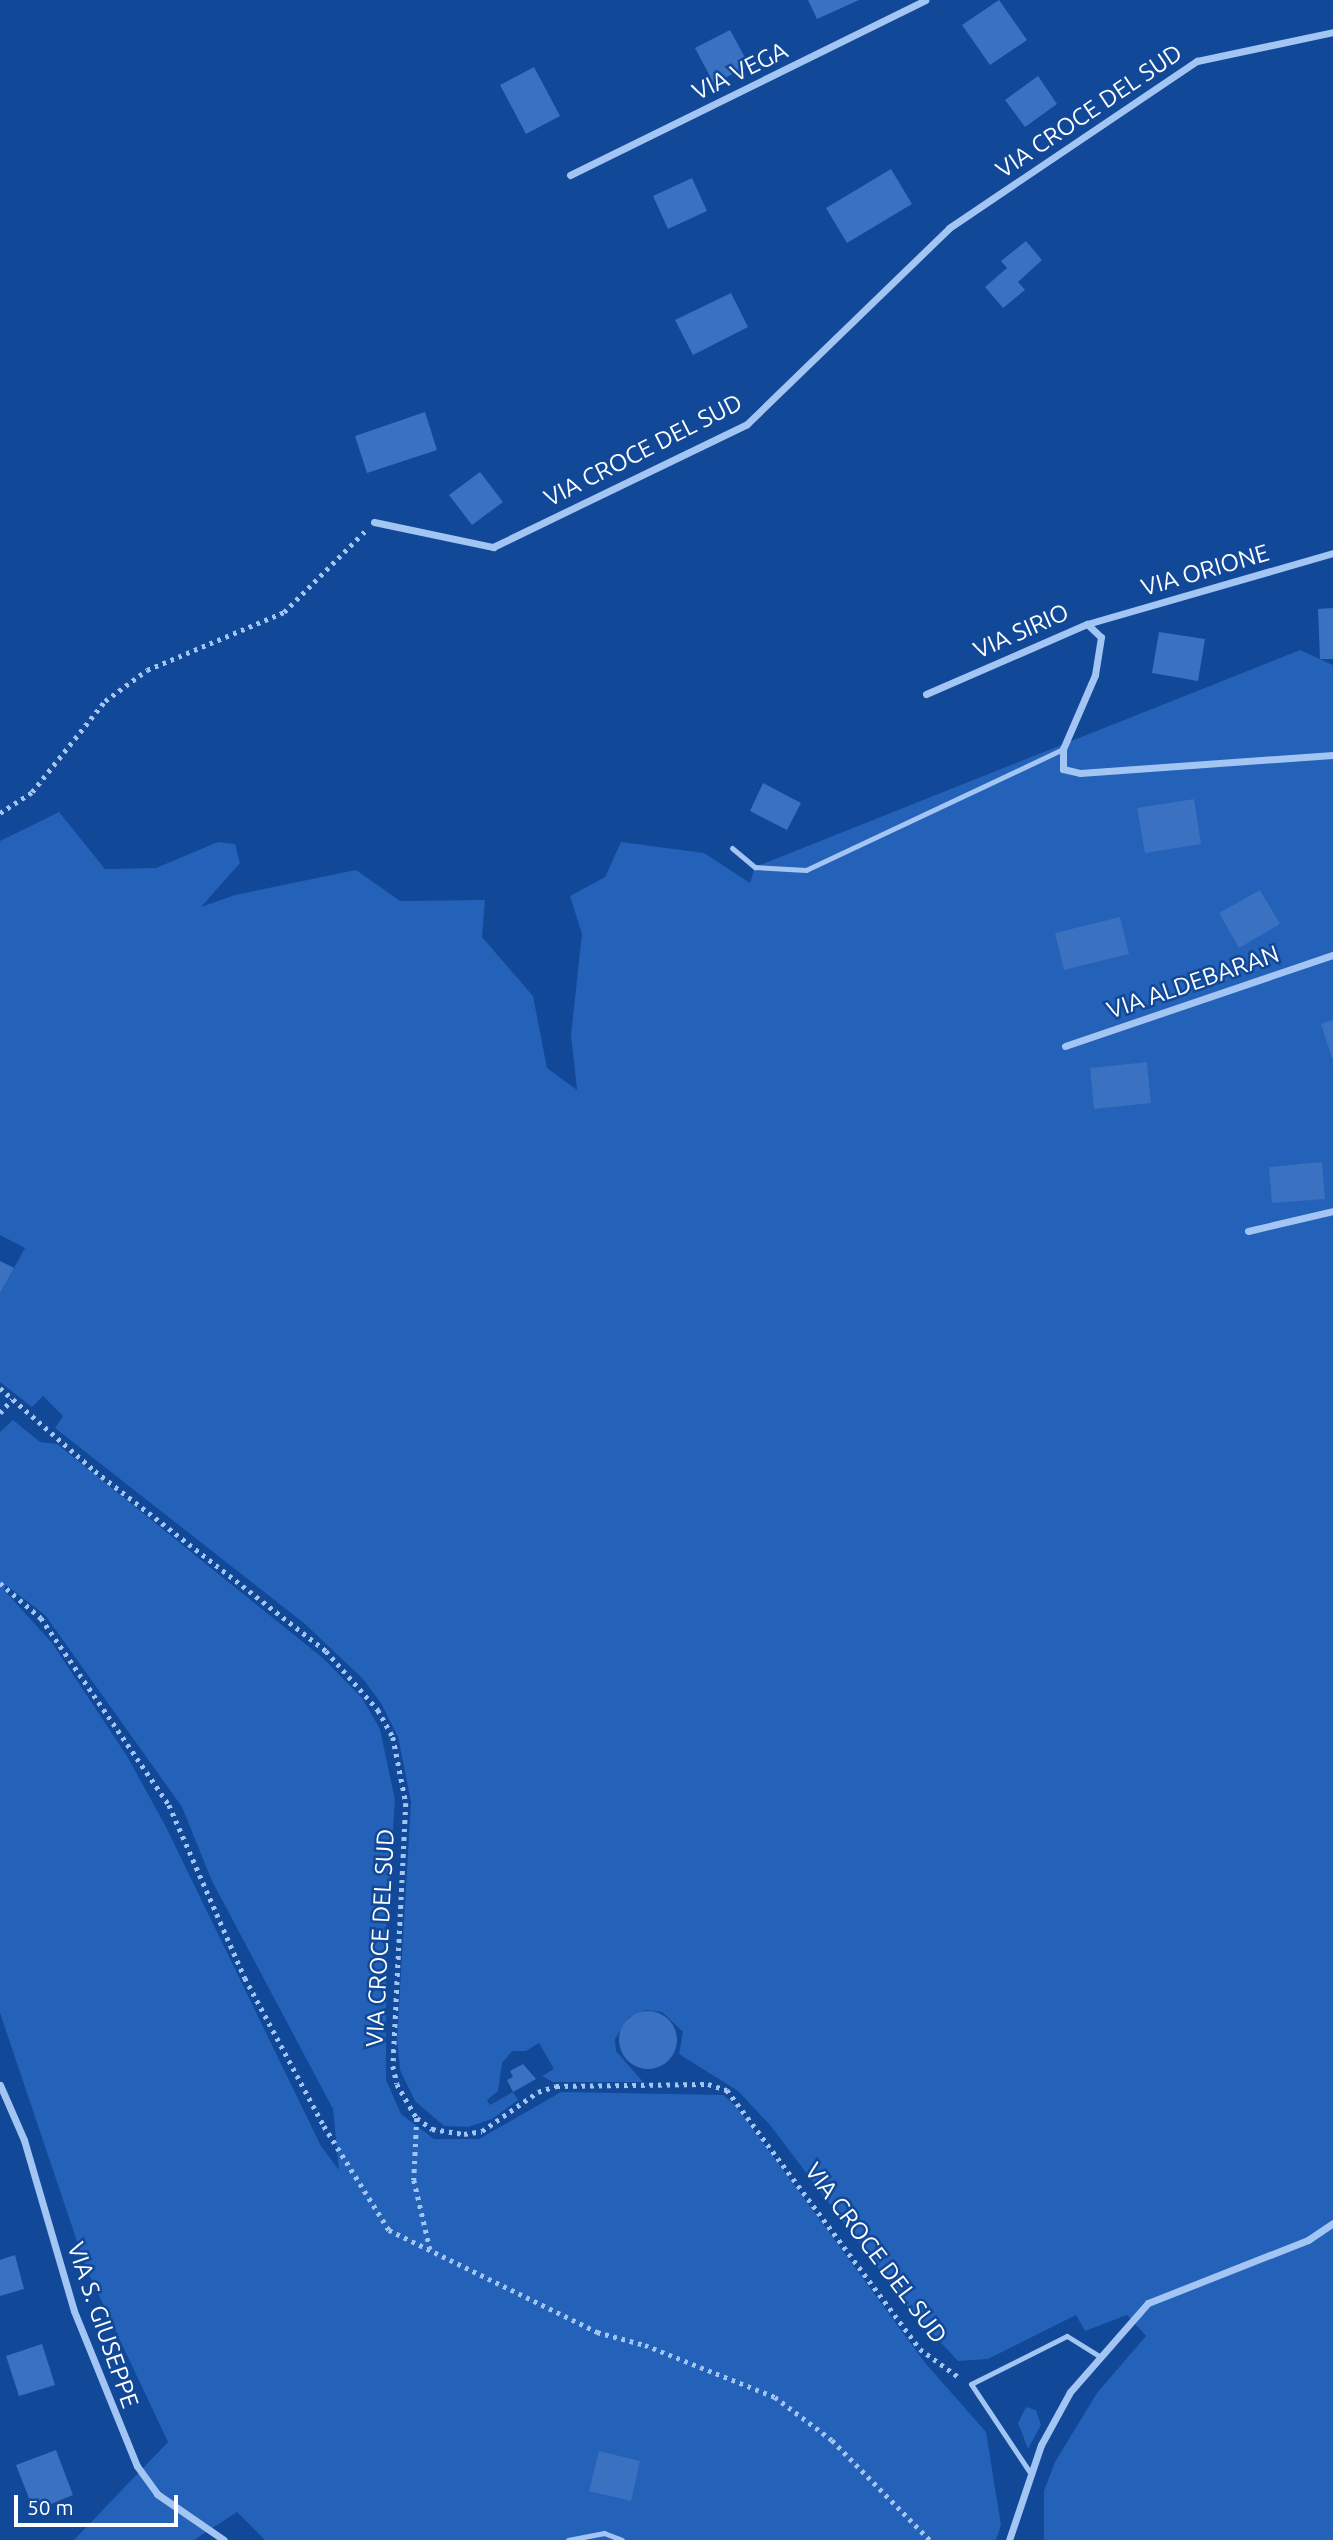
<!DOCTYPE html>
<style>
body{margin:0}
#map{position:relative;width:1333px;height:2540px;overflow:hidden;background:#114898;font-family:Ubuntu,sans-serif}
div>[style]{position:absolute}
[style*='--x']{left:calc(var(--x)*1px);top:calc(var(--y)*1px);width:calc(var(--w)*1px);rotate:calc(var(--a)*1deg)}
.green>*{inset:0;background:#2461b8}
.building>*{inset:0;background:#3a71c1}
.round{border-radius:50%}
.path>*{height:4.5px;margin-top:-2.25px;transform-origin:0;background:repeating-linear-gradient(90deg,#a3c5f4 0 3.5px,transparent 0 8.5px)}
.service>*{height:5px;margin:-2.5px;padding:0 2.5px;transform-origin:2.5px;border-radius:2.5px;background:#a3c5f4}
.minor>*{height:7px;margin:-3.5px;padding:0 3.5px;transform-origin:3.5px;border-radius:3.5px;background:#a3c5f4}
span{translate:-50% -50%;white-space:nowrap;text-align:center;line-height:1.15;-webkit-text-stroke:5px #114898;paint-order:stroke}
.street-label{font-size:24px;color:#fff}
.scale{position:absolute;left:14px;top:2495px;width:164px;height:32px;box-sizing:border-box;border:4px solid #fff;border-top:0;padding-left:9px;font-size:21px;line-height:24px;white-space:nowrap;color:#fff;-webkit-text-stroke:5px #114898;paint-order:stroke}
</style>
<div id="map">
<div class="green">
<i style="clip-path:polygon(1300px 650px,1333px 665px,1333px 2540px,1044px 2540px,1044px 2491px,1055px 2462px,1097px 2393px,1146px 2336px,1127px 2315px,1085px 2331px,1076px 2315px,988px 2359px,958px 2361px,907px 2306px,770px 2125px,738px 2091px,679px 2054px,683px 2032px,662px 2012px,646px 2010px,629px 2017px,615px 2039px,616px 2051px,643px 2082px,553px 2082px,542px 2076px,554px 2069px,539px 2043px,526px 2051px,512px 2051px,502px 2063px,498px 2091px,487px 2100px,490px 2105px,513px 2092px,518px 2100px,492px 2119px,468px 2127px,444px 2126px,415px 2101px,400px 2070px,397px 2040px,411px 1802px,398px 1737px,381px 1703px,363px 1679px,305px 1624px,55px 1428px,63px 1416px,43px 1396px,32px 1407px,0 1382px,0 1293px,25px 1248px,0 1235px,0 841px,59px 812px,105px 869px,156px 868px,218px 842px,235px 844px,240px 863px,201px 907px,235px 895px,356px 870px,400px 901px,485px 900px,482px 937px,533px 996px,547px 1068px,577px 1090px,571px 1035px,582px 934px,570px 896px,605px 877px,621px 842px,704px 853px,750px 883px,755px 867px)"></i>
<i style="clip-path:polygon(evenodd,13px 1420px,40px 1442px,57px 1444px,324px 1659px,362px 1698px,380px 1729px,395px 1800px,386px 1930px,386px 2080px,401px 2114px,434px 2139px,479px 2139px,561px 2092px,723px 2095px,736px 2106px,926px 2364px,986px 2432px,1001px 2525px,996px 2540px,265px 2540px,237px 2512px,194px 2540px,74px 2540px,168px 2442px,86px 2268px,0 2013px,0 1432px,13px 1420px,6px 1585px,45px 1615px,182px 1807px,212px 1881px,333px 2109px,339px 2170px,321px 2146px,165px 1825px,127px 1756px,52px 1643px,4px 1590px,6px 1585px)"></i>
<i style="clip-path:polygon(1026px 2407px,1036px 2410px,1041px 2425px,1028px 2449px,1018px 2423px)"></i>
</div>
<div class="building">
<i style="clip-path:polygon(808px 0,859px 0,817px 19px)"></i>
<i style="clip-path:polygon(999px 0,1027px 40px,990px 65px,962px 25px)"></i>
<i style="clip-path:polygon(730px 30px,749px 65px,714px 84px,695px 48px)"></i>
<i style="clip-path:polygon(534px 67px,560px 116px,526px 134px,500px 85px)"></i>
<i style="clip-path:polygon(1038px 76px,1057px 104px,1025px 127px,1005px 100px)"></i>
<i style="clip-path:polygon(891px 169px,912px 204px,847px 243px,826px 208px)"></i>
<i style="clip-path:polygon(692px 178px,707px 211px,668px 229px,653px 196px)"></i>
<i style="clip-path:polygon(1026px 241px,1042px 260px,1018px 282px,1025px 290px,1003px 308px,985px 287px,1007px 268px,1001px 261px)"></i>
<i style="clip-path:polygon(731px 293px,748px 327px,693px 355px,675px 320px)"></i>
<i style="clip-path:polygon(425px 412px,437px 450px,367px 473px,355px 436px)"></i>
<i style="clip-path:polygon(480px 472px,503px 502px,472px 525px,449px 495px)"></i>
<i style="clip-path:polygon(1333px 608px,1333px 659px,1320px 659px,1318px 609px)"></i>
<i style="clip-path:polygon(1159px 632px,1205px 639px,1198px 681px,1152px 673px)"></i>
<i style="clip-path:polygon(763px 783px,801px 803px,787px 830px,750px 811px)"></i>
<i style="clip-path:polygon(1194px 799px,1201px 844px,1145px 853px,1137px 808px)"></i>
<i style="clip-path:polygon(1260px 890px,1280px 924px,1239px 948px,1219px 913px)"></i>
<i style="clip-path:polygon(1120px 917px,1129px 954px,1064px 970px,1055px 933px)"></i>
<i style="clip-path:polygon(1333px 1020px,1333px 1058px,1332px 1058px,1321px 1024px)"></i>
<i style="clip-path:polygon(1147px 1062px,1151px 1103px,1094px 1109px,1090px 1068px)"></i>
<i style="clip-path:polygon(1322px 1162px,1325px 1199px,1272px 1203px,1269px 1167px)"></i>
<i style="clip-path:polygon(0 1261px,14px 1268px,0 1293px)"></i>
<i class="round" style="left:619px;top:2011px;width:58px;height:58px"></i>
<i style="clip-path:polygon(523px 2064px,536px 2079px,513px 2092px,507px 2080px,513px 2077px,510px 2071px)"></i>
<i style="clip-path:polygon(15px 2255px,24px 2289px,0 2296px,0 2260px)"></i>
<i style="clip-path:polygon(42px 2344px,55px 2385px,19px 2396px,6px 2356px)"></i>
<i style="clip-path:polygon(56px 2450px,73px 2495px,34px 2511px,16px 2465px)"></i>
<i style="clip-path:polygon(599px 2451px,640px 2461px,631px 2501px,589px 2491px)"></i>
</div>
<div class="path">
<i style="--x:0;--y:813;--w:38;--a:-33"></i>
<i style="--x:32;--y:792;--w:117;--a:-51.3"></i>
<i style="--x:105;--y:701;--w:52;--a:-36.4"></i>
<i style="--x:147;--y:670;--w:149;--a:-22.9"></i>
<i style="--x:284;--y:612;--w:116;--a:-45"></i>
<i style="--x:0;--y:1388;--w:126;--a:41.1"></i>
<i style="--x:95;--y:1471;--w:293;--a:37.9"></i>
<i style="--x:326;--y:1651;--w:79;--a:48.6"></i>
<i style="--x:378;--y:1710;--w:31;--a:61"></i>
<i style="--x:393;--y:1737;--w:67;--a:78.9"></i>
<i style="--x:406;--y:1803;--w:263;--a:92.8"></i>
<i style="--x:393;--y:2066;--w:18;--a:77"></i>
<i style="--x:397;--y:2084;--w:39;--a:60"></i>
<i style="--x:417;--y:2118;--w:19;--a:36"></i>
<i style="--x:432;--y:2129;--w:32;--a:9"></i>
<i style="--x:464;--y:2134;--w:18;--a:-9"></i>
<i style="--x:482;--y:2131;--w:68;--a:-34.9"></i>
<i style="--x:538;--y:2092;--w:19;--a:-18"></i>
<i style="--x:556;--y:2086;--w:152;--a:-0.8"></i>
<i style="--x:708;--y:2084;--w:20;--a:18"></i>
<i style="--x:727;--y:2090;--w:323;--a:53.3"></i>
<i style="--x:920;--y:2349;--w:49;--a:35.9"></i>
<i style="--x:0;--y:1413;--w:18;--a:-49"></i>
<i style="--x:0;--y:1583;--w:54;--a:40.5"></i>
<i style="--x:41;--y:1618;--w:227;--a:55.6"></i>
<i style="--x:169;--y:1805;--w:189;--a:66.3"></i>
<i style="--x:245;--y:1978;--w:168;--a:61.9"></i>
<i style="--x:324;--y:2126;--w:123;--a:58"></i>
<i style="--x:389;--y:2230;--w:232;--a:26.1"></i>
<i style="--x:597;--y:2332;--w:50;--a:15.2"></i>
<i style="--x:645;--y:2345;--w:140;--a:21.8"></i>
<i style="--x:775;--y:2397;--w:71;--a:37"></i>
<i style="--x:832;--y:2440;--w:140;--a:45.6"></i>
<i style="--x:417;--y:2118;--w:62;--a:92.8"></i>
<i style="--x:414;--y:2180;--w:71;--a:76.9"></i>
</div>
<div class="service">
<i style="--x:732;--y:848;--w:30;--a:40"></i>
<i style="--x:755;--y:867;--w:51;--a:3.4"></i>
<i style="--x:806;--y:870;--w:284;--a:-25.2"></i>
<i style="--x:1031;--y:2474;--w:108;--a:-123.7"></i>
<i style="--x:971;--y:2384;--w:107;--a:-26.6"></i>
<i style="--x:1067;--y:2336;--w:40;--a:32"></i>
<i style="--x:568;--y:2540;--w:37;--a:-11"></i>
<i style="--x:604;--y:2533;--w:19;--a:21"></i>
</div>
<div class="minor">
<i style="--x:570;--y:175;--w:396;--a:-26.2"></i>
<i style="--x:374;--y:522;--w:122;--a:11.9"></i>
<i style="--x:493;--y:547;--w:282;--a:-25.8"></i>
<i style="--x:747;--y:424;--w:281;--a:-44.1"></i>
<i style="--x:949;--y:228;--w:299;--a:-34"></i>
<i style="--x:1197;--y:61;--w:139;--a:-12"></i>
<i style="--x:1087;--y:624;--w:256;--a:-16.1"></i>
<i style="--x:926;--y:694;--w:176;--a:-23.5"></i>
<i style="--x:1087;--y:624;--w:19;--a:43"></i>
<i style="--x:1101;--y:637;--w:38;--a:99"></i>
<i style="--x:1095;--y:675;--w:81;--a:113.4"></i>
<i style="--x:1063;--y:749;--w:20;--a:90"></i>
<i style="--x:1063;--y:769;--w:17;--a:13"></i>
<i style="--x:1080;--y:773;--w:254;--a:-4.1"></i>
<i style="--x:1065;--y:1046;--w:283;--a:-18.8"></i>
<i style="--x:1248;--y:1231;--w:87;--a:-13.2"></i>
<i style="--x:0;--y:2085;--w:60;--a:66.4"></i>
<i style="--x:24;--y:2140;--w:178;--a:73.7"></i>
<i style="--x:74;--y:2311;--w:167;--a:67.9"></i>
<i style="--x:137;--y:2466;--w:34;--a:54"></i>
<i style="--x:157;--y:2494;--w:81;--a:34.5"></i>
<i style="--x:1009;--y:2540;--w:100;--a:-71.4"></i>
<i style="--x:1041;--y:2445;--w:60;--a:-61.3"></i>
<i style="--x:1070;--y:2392;--w:118;--a:-48.8"></i>
<i style="--x:1148;--y:2303;--w:172;--a:-21.5"></i>
<i style="--x:1308;--y:2240;--w:30;--a:-34"></i>
</div>
<div class="street-label">
<span style="left:740px;top:71px;rotate:-26deg">VIA VEGA</span>
<span style="left:1089px;top:111px;rotate:-34deg">VIA CROCE DEL SUD</span>
<span style="left:643px;top:450px;rotate:-27deg">VIA CROCE DEL SUD</span>
<span style="left:1205px;top:570px;rotate:-16deg">VIA ORIONE</span>
<span style="left:1021px;top:631px;rotate:-24deg">VIA SIRIO</span>
<span style="left:1193px;top:982px;rotate:-19deg">VIA ALDEBARAN</span>
<span style="left:380px;top:1938px;rotate:-87deg">VIA CROCE DEL SUD</span>
<span style="left:876px;top:2253px;rotate:53deg">VIA CROCE DEL SUD</span>
<span style="left:103px;top:2325px;rotate:71deg">VIA S. GIUSEPPE</span>
</div>
<div class="scale">50 m</div>
</div>
